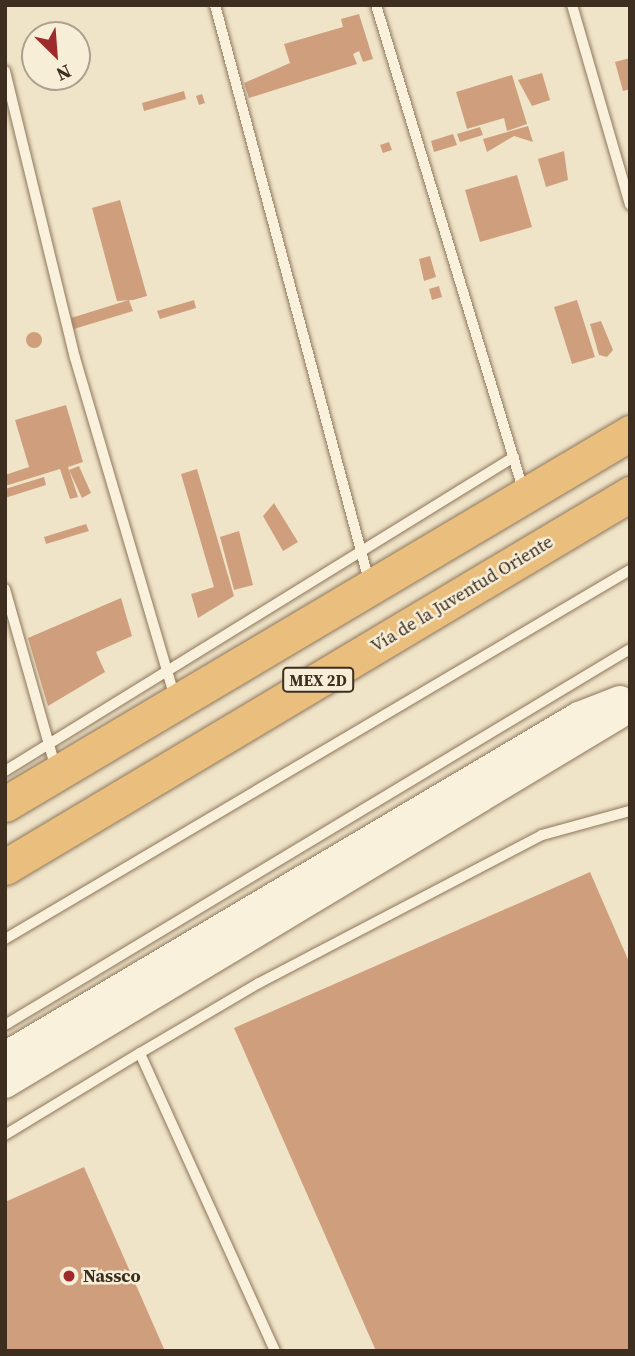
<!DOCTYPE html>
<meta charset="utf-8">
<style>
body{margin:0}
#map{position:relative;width:635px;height:1356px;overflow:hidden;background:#f0e4c8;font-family:"Source Serif 4",serif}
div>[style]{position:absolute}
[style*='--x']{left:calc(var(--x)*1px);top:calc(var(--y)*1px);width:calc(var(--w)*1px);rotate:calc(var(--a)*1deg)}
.building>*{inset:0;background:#cf9f7d}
.round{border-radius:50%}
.roads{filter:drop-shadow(0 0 2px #8d765c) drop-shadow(0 0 2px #8d765c)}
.service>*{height:10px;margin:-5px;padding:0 5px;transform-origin:5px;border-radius:5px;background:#faf1dc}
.secondary>*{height:30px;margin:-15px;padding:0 15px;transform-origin:15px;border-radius:15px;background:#faf1dc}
.trunk>*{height:35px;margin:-17.5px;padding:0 17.5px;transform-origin:17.5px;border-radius:17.5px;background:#eabe7c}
.dots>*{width:19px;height:19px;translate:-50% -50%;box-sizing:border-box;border:4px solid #f7eed8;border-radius:50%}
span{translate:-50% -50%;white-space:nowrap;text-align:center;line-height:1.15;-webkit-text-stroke:5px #f7eed8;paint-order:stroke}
.shield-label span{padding:2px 5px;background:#f7eed8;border:2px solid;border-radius:5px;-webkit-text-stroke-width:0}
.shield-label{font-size:16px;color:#3d2e20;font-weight:700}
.street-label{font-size:18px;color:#3d2e20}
.poi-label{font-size:18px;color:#3d2e20;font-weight:700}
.left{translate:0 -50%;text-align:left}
.frame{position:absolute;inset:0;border:7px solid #3d2e20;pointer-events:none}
.north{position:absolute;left:21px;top:21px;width:70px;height:70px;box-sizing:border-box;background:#f7eed8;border:2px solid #ada18e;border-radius:50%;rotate:155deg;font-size:19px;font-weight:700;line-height:28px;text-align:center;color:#3d2e20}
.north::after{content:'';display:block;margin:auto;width:24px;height:32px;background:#9e2a2b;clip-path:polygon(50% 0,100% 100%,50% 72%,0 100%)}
</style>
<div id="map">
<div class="building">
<i style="clip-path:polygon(359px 14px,373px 59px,363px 62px,359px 51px,353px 54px,357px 64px,249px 98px,244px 83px,290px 63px,284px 44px,343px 27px,341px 19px)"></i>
<i style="clip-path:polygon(630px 58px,630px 89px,623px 91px,615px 62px)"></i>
<i style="clip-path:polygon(542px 73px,550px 100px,532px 106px,518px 80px)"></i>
<i style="clip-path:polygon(512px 75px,527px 124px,507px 131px,504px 118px,467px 129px,456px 92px)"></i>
<i style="clip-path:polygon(184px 91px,186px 99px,144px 111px,142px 103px)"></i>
<i style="clip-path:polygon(202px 94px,205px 103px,199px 105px,196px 96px)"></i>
<i style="clip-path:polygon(528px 126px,533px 142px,514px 136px,487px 152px,483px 139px)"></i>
<i style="clip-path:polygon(480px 127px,483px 135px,460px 142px,457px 134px)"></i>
<i style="clip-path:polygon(453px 134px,457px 145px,434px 152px,431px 141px)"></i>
<i style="clip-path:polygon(389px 142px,392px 150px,383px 153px,380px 145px)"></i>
<i style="clip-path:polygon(564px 151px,568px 180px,546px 187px,538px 159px)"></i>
<i style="clip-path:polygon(517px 175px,532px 227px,480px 242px,465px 190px)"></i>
<i style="clip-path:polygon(120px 200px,147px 296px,133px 300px,117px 301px,92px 208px)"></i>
<i style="clip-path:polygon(430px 256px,436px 277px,424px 281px,419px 259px)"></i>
<i style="clip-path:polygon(439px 286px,442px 297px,432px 300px,429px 289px)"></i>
<i style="clip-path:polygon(129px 300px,133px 311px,74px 329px,71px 318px)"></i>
<i style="clip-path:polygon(194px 300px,196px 308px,160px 319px,157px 311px)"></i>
<i style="clip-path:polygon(577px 300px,595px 357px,572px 364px,554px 307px)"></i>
<i style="clip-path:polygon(601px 321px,613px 350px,607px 357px,599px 355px,590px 324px)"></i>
<i class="round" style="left:26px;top:332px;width:16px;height:16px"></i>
<i style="clip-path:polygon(66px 405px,83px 462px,68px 467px,78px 497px,70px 499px,60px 469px,5px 486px,5px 475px,29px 467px,15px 420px)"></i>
<i style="clip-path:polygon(79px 466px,91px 493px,82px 498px,69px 470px)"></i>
<i style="clip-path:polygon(197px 469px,234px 596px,198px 618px,191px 594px,214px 587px,181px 474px)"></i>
<i style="clip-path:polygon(44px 477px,46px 485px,5px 498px,5px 489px)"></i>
<i style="clip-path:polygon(274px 503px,298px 542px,283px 551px,263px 516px)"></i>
<i style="clip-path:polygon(86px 524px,89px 531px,46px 544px,44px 537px)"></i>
<i style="clip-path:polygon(239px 531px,253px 585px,234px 590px,220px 537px)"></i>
<i style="clip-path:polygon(121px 598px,132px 636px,96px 652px,105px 672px,48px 706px,28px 638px)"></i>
<i style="clip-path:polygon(590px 872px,630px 964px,630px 1351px,376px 1351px,234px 1028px)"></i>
<i style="clip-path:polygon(84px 1167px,165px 1351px,5px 1351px,5px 1202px)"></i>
</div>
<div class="roads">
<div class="service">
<i style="--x:215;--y:5;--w:596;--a:75.03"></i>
<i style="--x:376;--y:5;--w:506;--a:73.11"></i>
<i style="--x:572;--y:5;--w:208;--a:73.8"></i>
<i style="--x:5;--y:71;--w:295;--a:76.3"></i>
<i style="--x:75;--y:358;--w:354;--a:73.6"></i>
<i style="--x:5;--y:589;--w:187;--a:74.2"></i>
<i style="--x:5;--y:771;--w:598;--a:-31.67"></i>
<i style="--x:5;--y:939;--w:726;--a:-30.56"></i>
<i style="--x:5;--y:1025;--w:729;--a:-31.03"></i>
<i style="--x:5;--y:1135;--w:158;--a:-31.3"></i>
<i style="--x:275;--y:1351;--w:327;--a:-114.4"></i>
<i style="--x:140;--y:1053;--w:138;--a:-30.5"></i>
<i style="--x:259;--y:983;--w:319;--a:-27.6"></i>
<i style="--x:542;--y:835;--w:91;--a:-15.3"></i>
</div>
<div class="secondary">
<i style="--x:5;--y:1057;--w:667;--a:-30.64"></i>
<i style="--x:579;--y:717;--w:44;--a:-21.3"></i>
<i style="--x:5;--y:1083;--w:729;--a:-31.03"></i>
</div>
<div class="trunk">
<i style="--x:5;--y:804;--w:727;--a:-30.69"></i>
<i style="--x:5;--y:867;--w:728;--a:-30.83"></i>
</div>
</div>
<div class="dots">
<i style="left:69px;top:1276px;background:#9e2a2b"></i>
</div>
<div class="shield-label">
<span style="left:318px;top:680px">MEX 2D</span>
</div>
<div class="street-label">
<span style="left:462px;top:594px;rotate:-31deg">Vía de la Juventud Oriente</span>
</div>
<div class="poi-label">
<span class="left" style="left:83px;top:1276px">Nassco</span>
</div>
<div class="frame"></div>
<div class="north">N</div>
</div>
